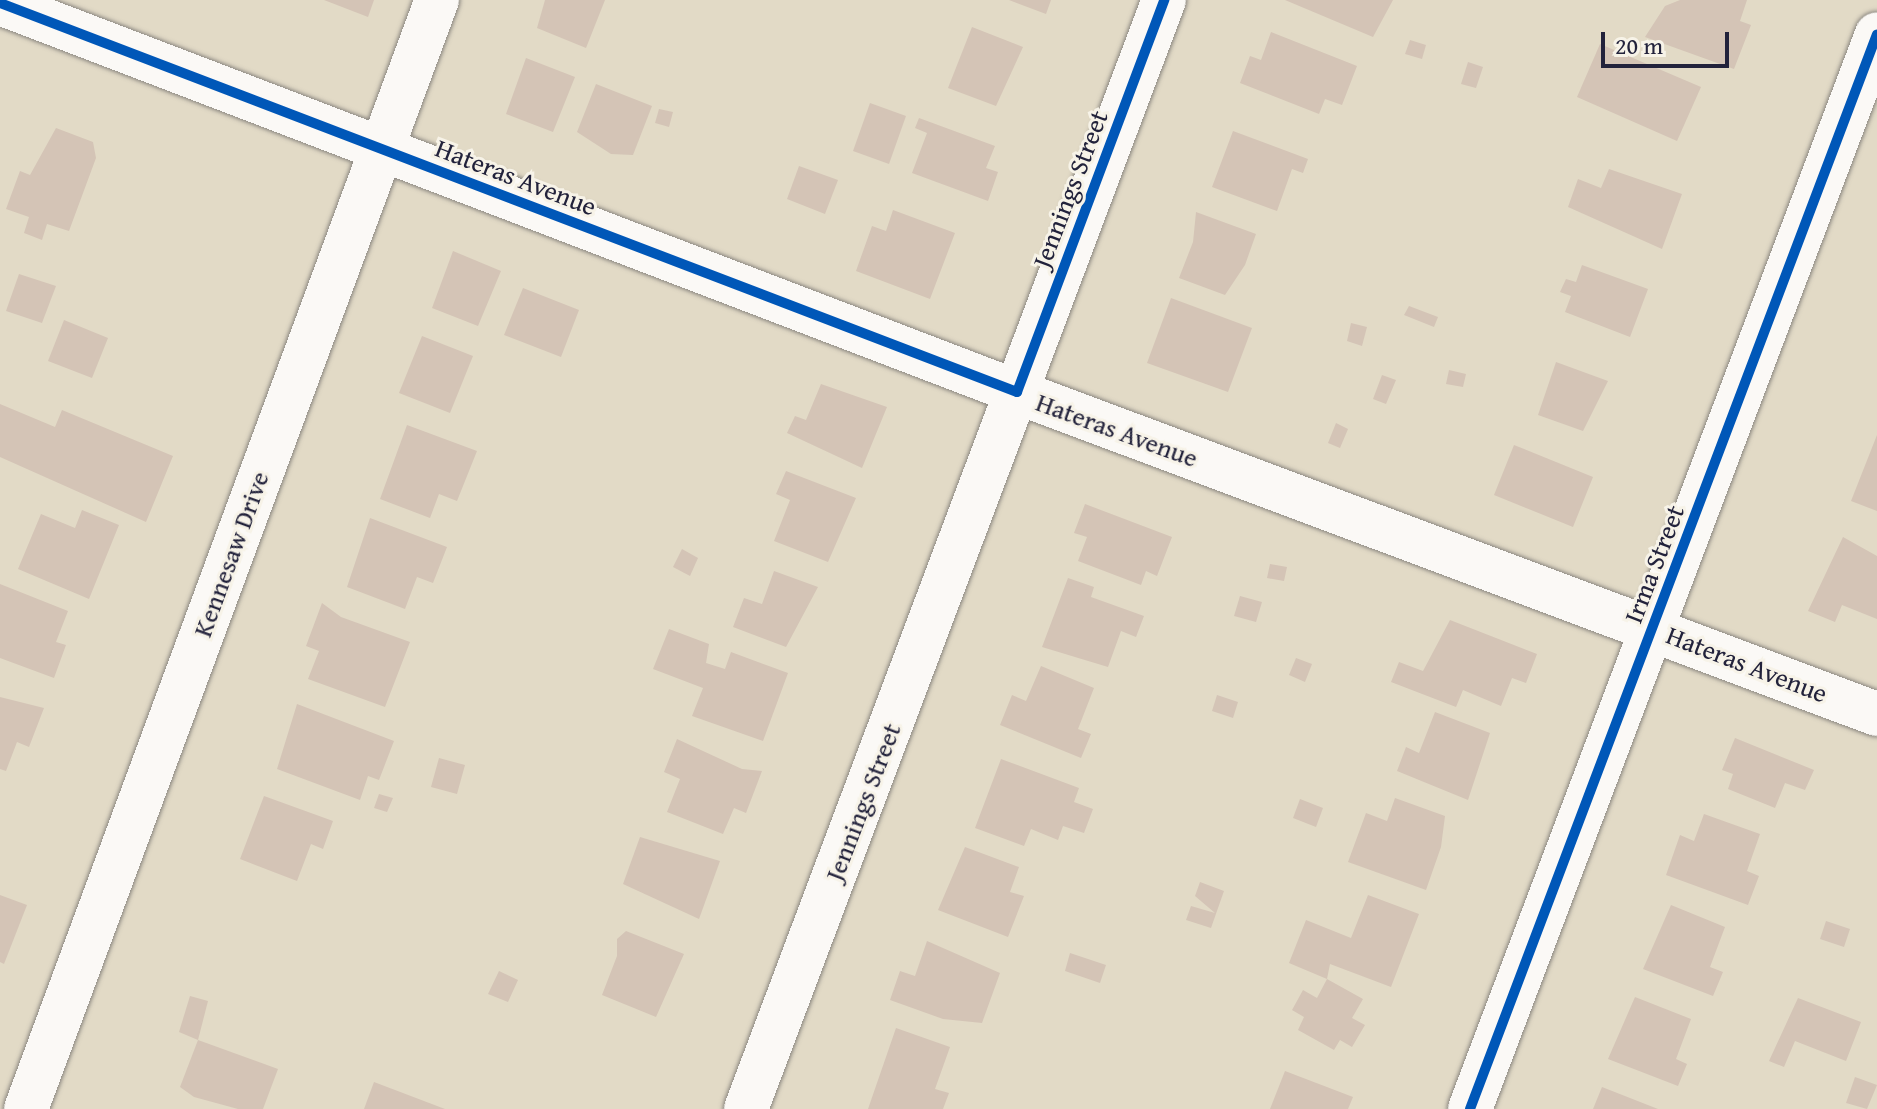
<!DOCTYPE html>
<style>
body{margin:0}
#map{position:relative;width:1877px;height:1109px;overflow:hidden;background:#e2dac6;font-family:"Gentium Book Plus",serif}
div>[style]{position:absolute}
[style*='--x']{left:calc(var(--x)*1px);top:calc(var(--y)*1px);width:calc(var(--w)*1px);rotate:calc(var(--a)*1deg)}
.building>*{inset:0;background:#d4c4b6}
.roads{filter:drop-shadow(0 0 2px #8b8781) drop-shadow(0 0 2px #8b8781)}
.minor>*{height:44px;margin:-22px;padding:0 22px;transform-origin:22px;border-radius:22px;background:#fbf9f6}
.cycleway>*{height:10px;margin:-5px;padding:0 5px;transform-origin:5px;border-radius:5px;background:#0057b8}
span{translate:-50% -50%;white-space:nowrap;text-align:center;line-height:1.15;-webkit-text-stroke:6px #f7f3e8;paint-order:stroke}
.street-label{font-size:26px;color:#22223b}
.scale{position:absolute;left:1601px;top:32px;width:128px;height:36px;box-sizing:border-box;border:4px solid #22223b;border-top:0;padding-left:10px;font-size:24px;line-height:28px;white-space:nowrap;color:#22223b;-webkit-text-stroke:6px #f7f3e8;paint-order:stroke}
</style>
<div id="map">
<div class="building">
<i style="clip-path:polygon(324px 0,374px 0,368px 17px)"></i>
<i style="clip-path:polygon(545px 0,605px 0,586px 48px,537px 28px)"></i>
<i style="clip-path:polygon(1009px 0,1051px 0,1046px 14px)"></i>
<i style="clip-path:polygon(1285px 0,1393px 0,1373px 37px)"></i>
<i style="clip-path:polygon(1680px 0,1747px 0,1740px 21px,1751px 25px,1734px 69px,1645px 37px,1665px 6px)"></i>
<i style="clip-path:polygon(972px 27px,1023px 47px,996px 106px,948px 88px)"></i>
<i style="clip-path:polygon(1271px 32px,1357px 66px,1342px 105px,1325px 99px,1319px 114px,1240px 83px,1250px 56px,1261px 60px)"></i>
<i style="clip-path:polygon(1410px 40px,1426px 45px,1422px 59px,1405px 54px)"></i>
<i style="clip-path:polygon(1600px 44px,1701px 87px,1677px 141px,1577px 97px)"></i>
<i style="clip-path:polygon(526px 58px,575px 77px,553px 132px,506px 114px)"></i>
<i style="clip-path:polygon(1468px 62px,1483px 67px,1476px 88px,1461px 84px)"></i>
<i style="clip-path:polygon(596px 84px,652px 106px,633px 155px,611px 154px,577px 132px)"></i>
<i style="clip-path:polygon(870px 103px,906px 116px,889px 164px,853px 151px)"></i>
<i style="clip-path:polygon(659px 109px,673px 112px,669px 127px,655px 123px)"></i>
<i style="clip-path:polygon(919px 118px,995px 146px,986px 168px,998px 172px,988px 201px,912px 173px,927px 133px,915px 128px)"></i>
<i style="clip-path:polygon(56px 128px,93px 142px,96px 158px,69px 231px,47px 224px,42px 240px,24px 233px,29px 217px,6px 209px,20px 171px,30px 175px)"></i>
<i style="clip-path:polygon(1233px 131px,1308px 159px,1303px 173px,1292px 169px,1277px 211px,1212px 187px)"></i>
<i style="clip-path:polygon(799px 166px,838px 180px,825px 214px,787px 199px)"></i>
<i style="clip-path:polygon(1609px 169px,1682px 194px,1662px 249px,1568px 207px,1578px 179px,1601px 188px)"></i>
<i style="clip-path:polygon(893px 210px,955px 233px,930px 299px,856px 271px,872px 226px,886px 231px)"></i>
<i style="clip-path:polygon(1196px 212px,1256px 234px,1245px 265px,1225px 295px,1179px 278px,1193px 242px)"></i>
<i style="clip-path:polygon(453px 251px,501px 271px,478px 326px,432px 308px)"></i>
<i style="clip-path:polygon(1582px 265px,1648px 289px,1630px 337px,1565px 312px,1571px 296px,1560px 292px,1566px 279px,1576px 282px)"></i>
<i style="clip-path:polygon(19px 274px,56px 286px,42px 323px,6px 311px)"></i>
<i style="clip-path:polygon(523px 288px,579px 310px,561px 357px,504px 335px)"></i>
<i style="clip-path:polygon(1171px 298px,1252px 328px,1228px 392px,1147px 363px)"></i>
<i style="clip-path:polygon(1409px 306px,1438px 317px,1434px 327px,1404px 315px)"></i>
<i style="clip-path:polygon(64px 320px,108px 338px,92px 378px,48px 361px)"></i>
<i style="clip-path:polygon(1351px 323px,1367px 327px,1362px 346px,1347px 341px)"></i>
<i style="clip-path:polygon(422px 336px,473px 356px,450px 413px,399px 393px)"></i>
<i style="clip-path:polygon(1556px 362px,1608px 381px,1583px 431px,1538px 415px)"></i>
<i style="clip-path:polygon(1449px 370px,1466px 374px,1463px 387px,1446px 384px)"></i>
<i style="clip-path:polygon(1382px 375px,1396px 380px,1386px 404px,1373px 399px)"></i>
<i style="clip-path:polygon(821px 384px,887px 407px,862px 468px,787px 433px,795px 416px,806px 420px)"></i>
<i style="clip-path:polygon(0 404px,55px 427px,62px 410px,173px 456px,146px 522px,0 457px)"></i>
<i style="clip-path:polygon(1336px 423px,1348px 429px,1340px 448px,1328px 443px)"></i>
<i style="clip-path:polygon(407px 425px,477px 451px,457px 501px,439px 494px,430px 518px,380px 499px)"></i>
<i style="clip-path:polygon(1877px 435px,1877px 511px,1851px 501px)"></i>
<i style="clip-path:polygon(1514px 445px,1593px 477px,1573px 527px,1494px 495px)"></i>
<i style="clip-path:polygon(786px 471px,856px 498px,828px 562px,774px 541px,790px 500px,776px 494px)"></i>
<i style="clip-path:polygon(1085px 504px,1172px 537px,1157px 576px,1146px 571px,1141px 585px,1078px 561px,1087px 537px,1074px 533px)"></i>
<i style="clip-path:polygon(82px 510px,119px 525px,89px 599px,18px 569px,41px 514px,75px 528px)"></i>
<i style="clip-path:polygon(370px 518px,447px 547px,433px 583px,417px 577px,405px 609px,347px 587px)"></i>
<i style="clip-path:polygon(1843px 537px,1877px 556px,1877px 619px,1842px 605px,1835px 622px,1808px 611px)"></i>
<i style="clip-path:polygon(682px 549px,698px 558px,690px 576px,673px 567px)"></i>
<i style="clip-path:polygon(1270px 564px,1287px 567px,1284px 581px,1267px 578px)"></i>
<i style="clip-path:polygon(774px 571px,818px 587px,786px 647px,733px 627px,744px 598px,762px 604px)"></i>
<i style="clip-path:polygon(1068px 578px,1094px 587px,1091px 597px,1144px 616px,1136px 637px,1121px 631px,1108px 667px,1042px 647px)"></i>
<i style="clip-path:polygon(0 584px,68px 611px,56px 642px,66px 645px,54px 678px,0 658px)"></i>
<i style="clip-path:polygon(1240px 596px,1262px 602px,1256px 622px,1234px 616px)"></i>
<i style="clip-path:polygon(322px 603px,341px 617px,410px 642px,385px 707px,308px 679px,319px 651px,306px 646px)"></i>
<i style="clip-path:polygon(1450px 620px,1537px 654px,1526px 683px,1512px 678px,1501px 706px,1463px 690px,1456px 707px,1391px 682px,1399px 662px,1423px 671px)"></i>
<i style="clip-path:polygon(669px 629px,709px 644px,706px 663px,725px 669px,731px 652px,788px 673px,763px 741px,692px 716px,703px 688px,653px 669px)"></i>
<i style="clip-path:polygon(1296px 658px,1312px 664px,1305px 682px,1289px 675px)"></i>
<i style="clip-path:polygon(1041px 666px,1094px 688px,1078px 729px,1091px 734px,1081px 758px,1000px 725px,1012px 695px,1026px 701px)"></i>
<i style="clip-path:polygon(1217px 695px,1238px 702px,1233px 718px,1212px 711px)"></i>
<i style="clip-path:polygon(0 697px,44px 708px,29px 747px,17px 742px,6px 771px,0 769px)"></i>
<i style="clip-path:polygon(297px 704px,394px 741px,379px 780px,368px 776px,360px 800px,277px 769px)"></i>
<i style="clip-path:polygon(1435px 712px,1490px 733px,1468px 800px,1397px 771px,1406px 747px,1419px 753px)"></i>
<i style="clip-path:polygon(1735px 738px,1814px 770px,1805px 790px,1785px 783px,1775px 808px,1728px 789px,1733px 774px,1722px 770px)"></i>
<i style="clip-path:polygon(677px 739px,742px 769px,762px 771px,746px 813px,734px 808px,723px 834px,667px 812px,680px 779px,664px 772px)"></i>
<i style="clip-path:polygon(439px 758px,465px 765px,457px 794px,431px 787px)"></i>
<i style="clip-path:polygon(1001px 759px,1079px 788px,1074px 802px,1093px 809px,1084px 833px,1063px 826px,1058px 840px,1031px 829px,1024px 846px,975px 828px)"></i>
<i style="clip-path:polygon(379px 794px,393px 798px,387px 812px,374px 808px)"></i>
<i style="clip-path:polygon(264px 796px,333px 821px,323px 849px,311px 844px,297px 881px,240px 859px)"></i>
<i style="clip-path:polygon(1395px 798px,1445px 816px,1441px 847px,1426px 890px,1348px 862px,1366px 813px,1387px 821px)"></i>
<i style="clip-path:polygon(1300px 799px,1323px 808px,1316px 827px,1293px 818px)"></i>
<i style="clip-path:polygon(1704px 814px,1760px 834px,1747px 871px,1759px 876px,1748px 905px,1666px 875px,1680px 835px,1694px 841px)"></i>
<i style="clip-path:polygon(640px 837px,720px 861px,699px 919px,623px 884px)"></i>
<i style="clip-path:polygon(965px 847px,1019px 867px,1010px 892px,1024px 896px,1008px 937px,938px 910px)"></i>
<i style="clip-path:polygon(1200px 882px,1224px 891px,1211px 928px,1186px 920px,1191px 906px,1215px 913px,1195px 896px)"></i>
<i style="clip-path:polygon(0 895px,27px 905px,4px 964px,0 962px)"></i>
<i style="clip-path:polygon(1368px 895px,1419px 914px,1391px 987px,1330px 964px,1327px 979px,1289px 963px,1306px 920px,1351px 938px)"></i>
<i style="clip-path:polygon(1671px 905px,1725px 927px,1710px 967px,1723px 972px,1713px 996px,1643px 969px)"></i>
<i style="clip-path:polygon(1826px 921px,1850px 929px,1844px 947px,1820px 939px)"></i>
<i style="clip-path:polygon(626px 931px,684px 954px,656px 1017px,602px 995px,617px 956px,617px 939px)"></i>
<i style="clip-path:polygon(927px 941px,1000px 973px,982px 1023px,943px 1019px,890px 1000px,900px 971px,915px 976px)"></i>
<i style="clip-path:polygon(1070px 953px,1106px 965px,1100px 983px,1065px 971px)"></i>
<i style="clip-path:polygon(499px 971px,518px 980px,508px 1002px,488px 994px)"></i>
<i style="clip-path:polygon(1327px 979px,1363px 999px,1352px 1018px,1365px 1025px,1352px 1047px,1340px 1040px,1334px 1050px,1298px 1030px,1304px 1017px,1292px 1010px,1303px 990px,1317px 998px)"></i>
<i style="clip-path:polygon(190px 996px,208px 1001px,198px 1040px,179px 1032px)"></i>
<i style="clip-path:polygon(1635px 997px,1691px 1019px,1676px 1059px,1687px 1064px,1678px 1086px,1608px 1059px)"></i>
<i style="clip-path:polygon(1798px 998px,1861px 1022px,1846px 1061px,1795px 1041px,1784px 1067px,1769px 1061px)"></i>
<i style="clip-path:polygon(896px 1028px,950px 1047px,935px 1089px,949px 1093px,943px 1109px,868px 1109px)"></i>
<i style="clip-path:polygon(198px 1040px,278px 1069px,263px 1109px,238px 1109px,194px 1097px,180px 1087px)"></i>
<i style="clip-path:polygon(1285px 1071px,1353px 1097px,1348px 1109px,1270px 1109px)"></i>
<i style="clip-path:polygon(1855px 1077px,1877px 1085px,1867px 1109px,1846px 1103px)"></i>
<i style="clip-path:polygon(374px 1082px,445px 1109px,364px 1109px)"></i>
<i style="clip-path:polygon(1602px 1087px,1658px 1109px,1593px 1109px)"></i>
</div>
<div class="roads">
<div class="minor">
<i style="--x:0;--y:3;--w:1089;--a:20.93"></i>
<i style="--x:1017;--y:392;--w:918;--a:20.53"></i>
<i style="--x:26;--y:1109;--w:1183;--a:-69.67"></i>
<i style="--x:746;--y:1109;--w:1185;--a:-69.35"></i>
<i style="--x:1470;--y:1109;--w:1149;--a:-69.26"></i>
</div>
</div>
<div class="cycleway">
<i style="--x:0;--y:3;--w:1089;--a:20.93"></i>
<i style="--x:1017;--y:392;--w:419;--a:-69.4"></i>
<i style="--x:1470;--y:1109;--w:1149;--a:-69.26"></i>
</div>
<div class="street-label">
<span style="left:516px;top:177px;rotate:21deg">Hateras Avenue</span>
<span style="left:1070px;top:189px;rotate:-69deg">Jennings Street</span>
<span style="left:1117px;top:430px;rotate:20deg">Hateras Avenue</span>
<span style="left:231px;top:554px;rotate:-70deg">Kennesaw Drive</span>
<span style="left:1654px;top:564px;rotate:-69deg">Irma Street</span>
<span style="left:1747px;top:664px;rotate:21deg">Hateras Avenue</span>
<span style="left:863px;top:802px;rotate:-69deg">Jennings Street</span>
</div>
<div class="scale">20 m</div>
</div>
